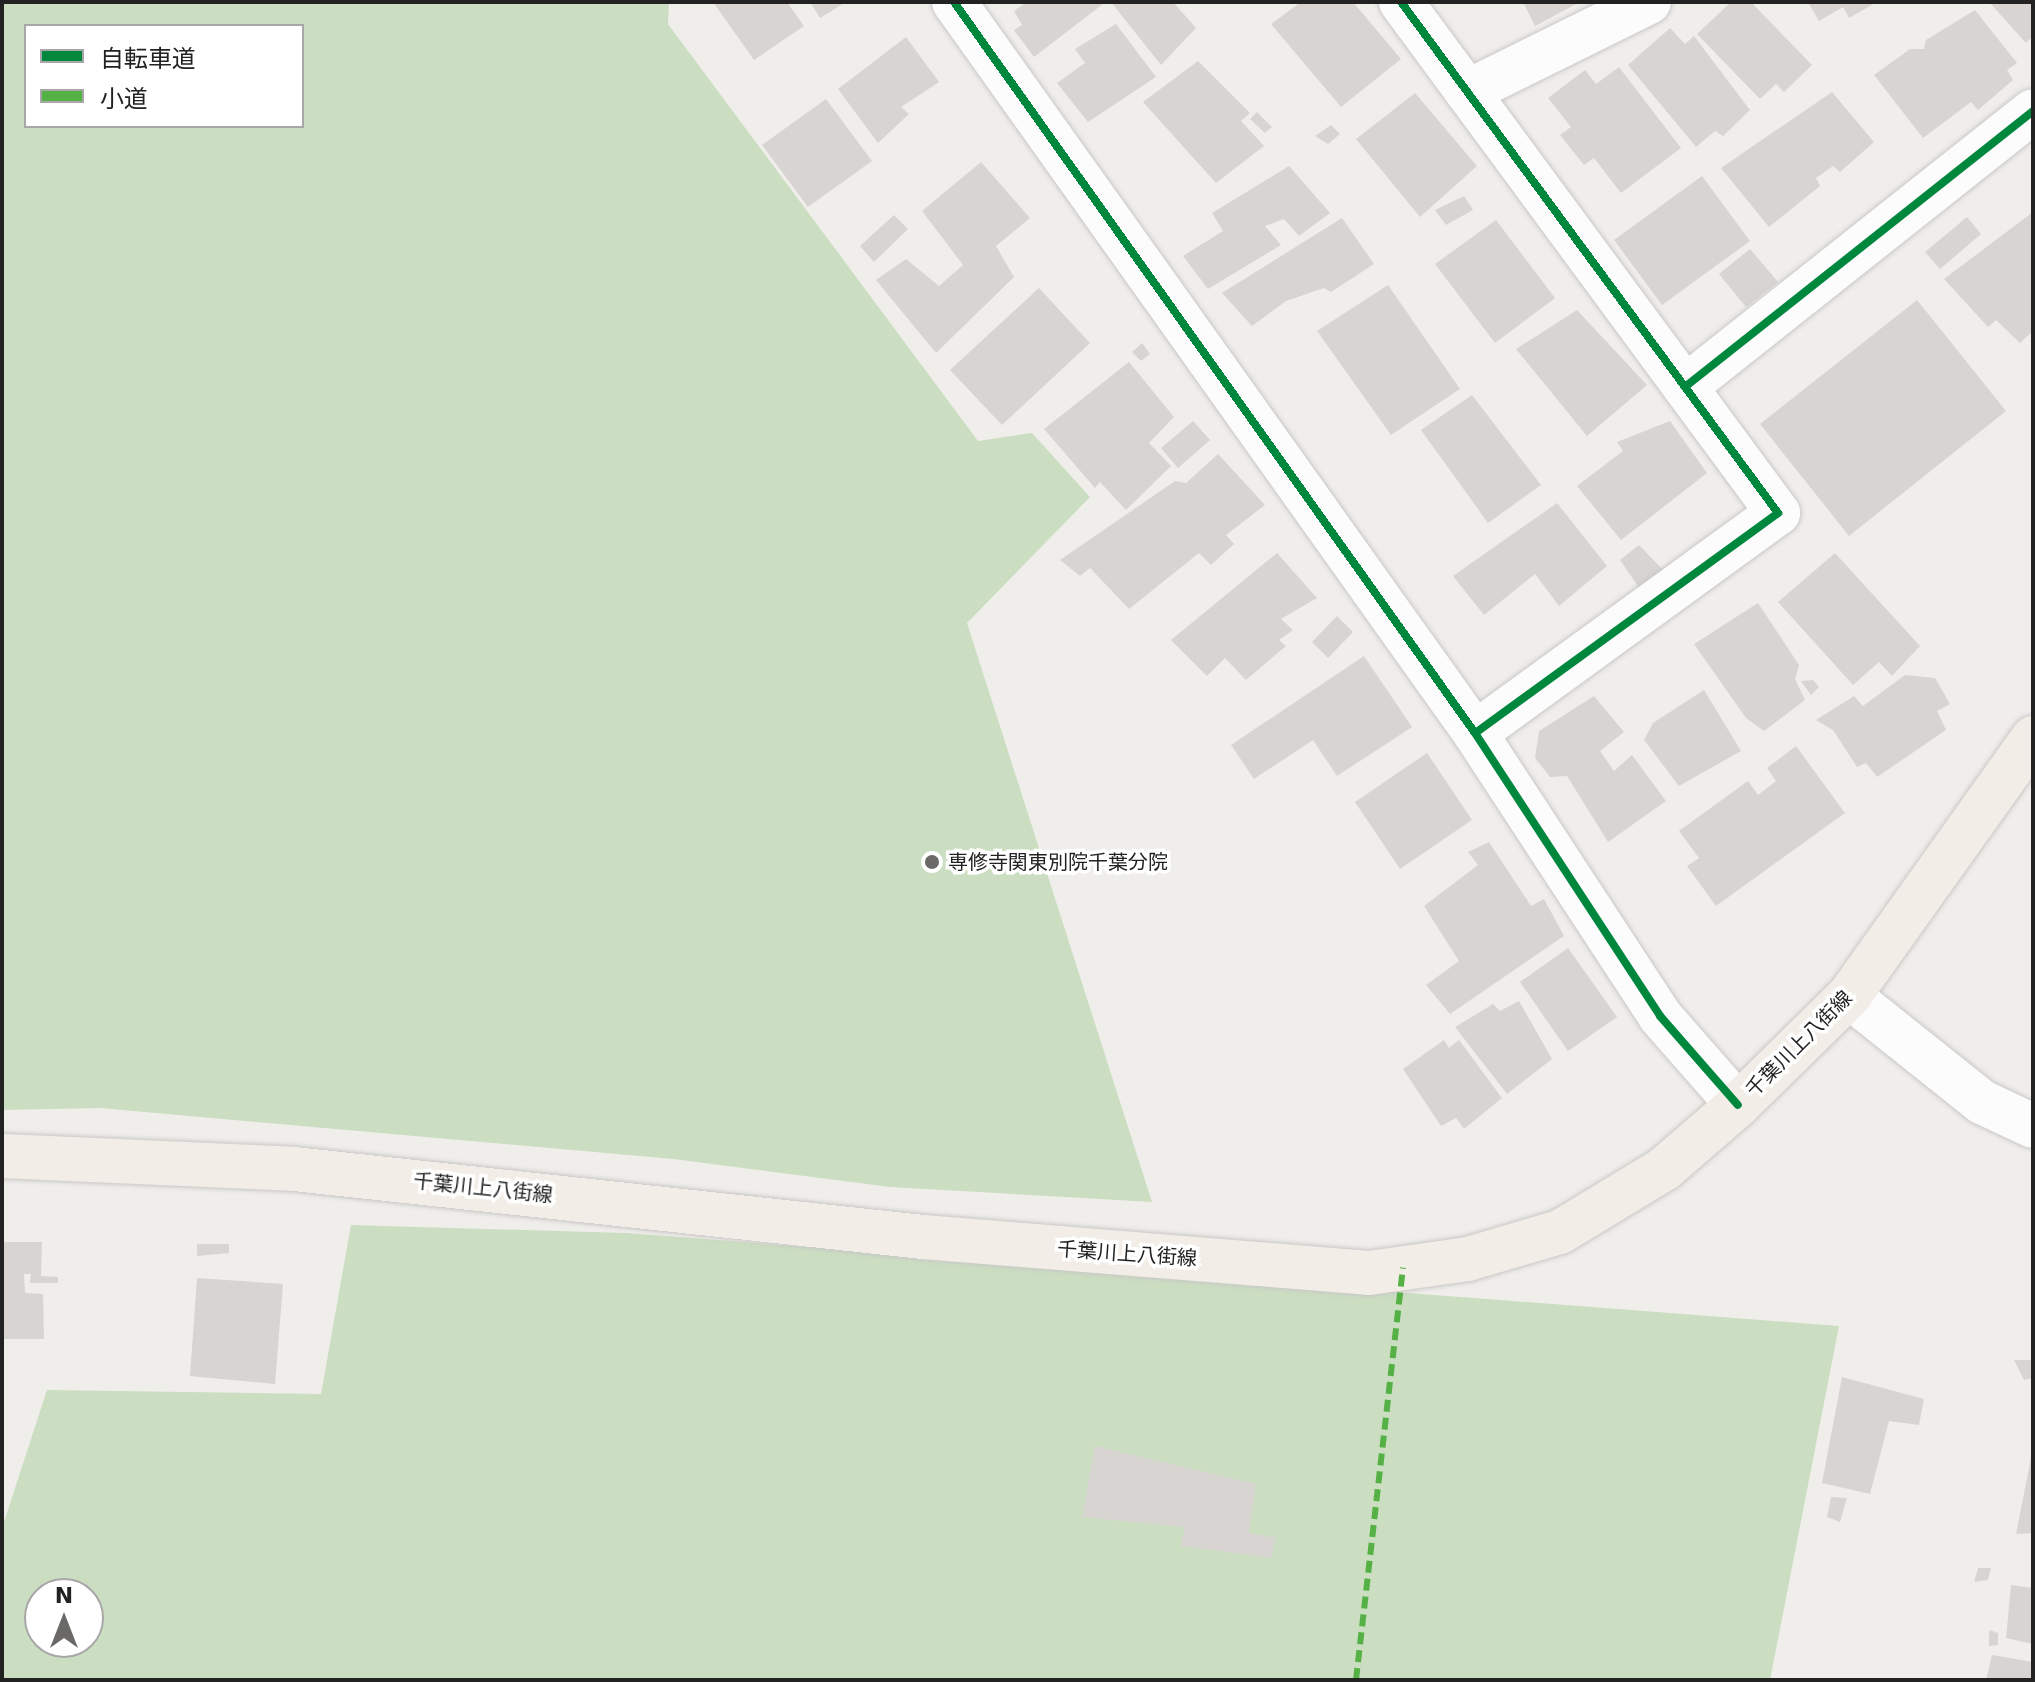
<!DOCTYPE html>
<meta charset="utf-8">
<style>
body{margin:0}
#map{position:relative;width:2035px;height:1682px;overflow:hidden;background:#f0eeeb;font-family:"DejaVu Sans","Noto Sans JP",sans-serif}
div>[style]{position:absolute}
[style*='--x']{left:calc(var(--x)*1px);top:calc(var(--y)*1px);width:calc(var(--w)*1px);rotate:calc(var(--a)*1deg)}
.forest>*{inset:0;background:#cbdec1}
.building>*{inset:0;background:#d7d4d2}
.roads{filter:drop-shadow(0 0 2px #c9c8c7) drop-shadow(0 0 2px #c9c8c7)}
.minor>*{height:44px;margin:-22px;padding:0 22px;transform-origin:22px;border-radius:22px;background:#fdfcfc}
.tertiary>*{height:44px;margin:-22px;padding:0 22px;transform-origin:22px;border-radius:22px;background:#fdfcfc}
.primary>*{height:44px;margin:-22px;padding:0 22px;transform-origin:22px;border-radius:22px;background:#f3ede7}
.quiet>*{height:6px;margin-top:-3px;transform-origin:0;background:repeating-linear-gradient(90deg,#55b145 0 12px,transparent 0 18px)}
.cycleway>*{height:8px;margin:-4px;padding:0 4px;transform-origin:4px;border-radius:4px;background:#00873e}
.dots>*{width:22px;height:22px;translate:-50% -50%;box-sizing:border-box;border:4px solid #fff;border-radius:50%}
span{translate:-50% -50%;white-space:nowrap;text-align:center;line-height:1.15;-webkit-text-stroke:7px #fff;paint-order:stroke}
.poi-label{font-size:20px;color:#222}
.left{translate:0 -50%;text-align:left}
.street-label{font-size:20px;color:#222}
.frame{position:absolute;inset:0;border:4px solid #222;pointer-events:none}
.legend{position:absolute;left:24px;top:24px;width:280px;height:104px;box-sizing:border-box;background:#fff;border:2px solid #a7a7a7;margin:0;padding:10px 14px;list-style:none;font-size:24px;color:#222}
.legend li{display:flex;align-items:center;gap:16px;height:40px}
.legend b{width:40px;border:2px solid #a7a7a7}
.north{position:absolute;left:24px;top:1578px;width:80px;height:80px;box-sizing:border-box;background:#fff;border:2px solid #a7a7a7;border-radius:50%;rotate:0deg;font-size:22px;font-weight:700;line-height:32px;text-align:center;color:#222}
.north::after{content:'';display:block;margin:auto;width:28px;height:36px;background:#6a6968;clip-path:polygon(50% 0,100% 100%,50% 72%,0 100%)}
</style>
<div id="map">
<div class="forest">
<i style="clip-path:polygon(evenodd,2px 2px,669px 2px,668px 24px,978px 441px,1032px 433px,1090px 497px,967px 623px,1152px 1202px,890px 1187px,673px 1159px,100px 1108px,2px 1110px,2px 2px,26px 26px,302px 26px,302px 126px,26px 126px,26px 26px)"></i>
<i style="clip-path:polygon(evenodd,351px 1225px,626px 1233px,1839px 1326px,1770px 1680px,2px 1680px,2px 1528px,47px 1390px,321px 1394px,351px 1225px,40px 1594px,88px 1594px,88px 1642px,40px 1642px,40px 1594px)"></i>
</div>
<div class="building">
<i style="clip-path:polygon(713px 2px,787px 2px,804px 26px,754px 60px)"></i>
<i style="clip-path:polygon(810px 2px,846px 2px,820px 18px)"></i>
<i style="clip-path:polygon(1027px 2px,1101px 2px,1103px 4px,1034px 57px,1014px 30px,1022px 25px,1014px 11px)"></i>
<i style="clip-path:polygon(1111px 2px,1173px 2px,1196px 28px,1161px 65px)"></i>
<i style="clip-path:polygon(1301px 2px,1353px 2px,1401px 59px,1341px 107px,1271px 24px)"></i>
<i style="clip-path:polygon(1523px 2px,1580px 2px,1535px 26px)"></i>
<i style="clip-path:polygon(1731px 2px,1751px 2px,1812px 65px,1784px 92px,1776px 84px,1760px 99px,1697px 34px)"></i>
<i style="clip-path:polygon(1808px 2px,1877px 2px,1849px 18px,1843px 7px,1819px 21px)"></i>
<i style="clip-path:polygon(1989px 2px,2033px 2px,2033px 36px,2026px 43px)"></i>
<i style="clip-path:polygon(1975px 10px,2017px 63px,2007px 70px,2013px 80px,1978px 110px,1971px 102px,1923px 138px,1874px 75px,1910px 49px,1924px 49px,1926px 40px)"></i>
<i style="clip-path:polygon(1116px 24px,1156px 77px,1088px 122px,1057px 83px,1085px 63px,1075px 49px)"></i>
<i style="clip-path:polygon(1670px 28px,1685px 44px,1694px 36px,1750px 110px,1723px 136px,1715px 131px,1696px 147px,1628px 65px)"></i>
<i style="clip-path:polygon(906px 37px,939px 82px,901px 107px,909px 114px,878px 143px,838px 89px)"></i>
<i style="clip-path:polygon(1198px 61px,1250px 113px,1241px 121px,1264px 146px,1216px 183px,1143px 102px)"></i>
<i style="clip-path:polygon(1619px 67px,1681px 148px,1621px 193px,1594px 158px,1584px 165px,1560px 135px,1571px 127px,1548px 98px,1585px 70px,1596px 84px)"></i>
<i style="clip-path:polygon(1832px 92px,1874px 142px,1840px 172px,1833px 166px,1816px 178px,1820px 186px,1769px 227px,1721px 168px)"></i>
<i style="clip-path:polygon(1415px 93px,1477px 166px,1420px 217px,1356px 139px)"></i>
<i style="clip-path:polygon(826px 99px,872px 161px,808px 207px,762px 145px)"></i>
<i style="clip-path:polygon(1257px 112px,1272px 127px,1265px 133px,1250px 119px)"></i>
<i style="clip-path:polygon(1331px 125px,1340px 134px,1328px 144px,1315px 136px)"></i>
<i style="clip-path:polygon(981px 162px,1030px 218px,996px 246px,1014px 277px,936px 353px,876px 280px,906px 259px,939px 286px,963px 265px,922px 211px)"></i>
<i style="clip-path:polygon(1289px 166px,1330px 213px,1299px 236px,1284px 219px,1265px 226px,1281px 245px,1208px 289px,1183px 256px,1223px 231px,1212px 213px)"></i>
<i style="clip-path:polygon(1702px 176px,1750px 241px,1662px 305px,1614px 240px)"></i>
<i style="clip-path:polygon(1464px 196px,1473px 210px,1446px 225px,1435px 210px)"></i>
<i style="clip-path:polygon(2033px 212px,2033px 331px,2020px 343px,1996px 320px,1988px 327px,1944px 279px)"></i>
<i style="clip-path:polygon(894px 215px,908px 229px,874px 262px,860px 246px)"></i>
<i style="clip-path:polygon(1967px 217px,1981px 234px,1940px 269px,1925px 252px)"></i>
<i style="clip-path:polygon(1342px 218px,1374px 264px,1331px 292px,1324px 288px,1286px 301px,1252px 326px,1222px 293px)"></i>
<i style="clip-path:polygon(1496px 220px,1555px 298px,1495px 343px,1435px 264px)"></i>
<i style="clip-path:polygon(1750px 249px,1778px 282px,1746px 307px,1719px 274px)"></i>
<i style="clip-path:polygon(1388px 285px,1460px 389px,1391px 435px,1317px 331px)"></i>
<i style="clip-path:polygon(1039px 288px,1090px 343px,1002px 425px,950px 370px)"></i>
<i style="clip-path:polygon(1917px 300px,2006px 411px,1849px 536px,1760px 424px)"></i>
<i style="clip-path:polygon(1577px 310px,1647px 385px,1587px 436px,1516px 349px)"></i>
<i style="clip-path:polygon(1142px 343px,1150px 354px,1141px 361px,1132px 352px)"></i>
<i style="clip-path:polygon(1129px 362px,1174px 417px,1149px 443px,1171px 466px,1126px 510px,1100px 482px,1095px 488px,1044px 429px)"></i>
<i style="clip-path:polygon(1472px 395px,1541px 485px,1488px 523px,1421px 430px)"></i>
<i style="clip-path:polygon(1193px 421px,1210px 440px,1178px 468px,1161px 448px)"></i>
<i style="clip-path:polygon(1670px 421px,1707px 473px,1621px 540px,1577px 486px,1623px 451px,1617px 442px)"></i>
<i style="clip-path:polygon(1218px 454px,1265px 505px,1226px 535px,1234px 544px,1211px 565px,1199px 553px,1129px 609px,1090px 568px,1080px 576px,1060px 560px,1175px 481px,1186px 483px)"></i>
<i style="clip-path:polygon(1557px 503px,1607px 566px,1559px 606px,1535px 574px,1484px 615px,1453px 576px)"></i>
<i style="clip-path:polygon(1639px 545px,1665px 572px,1642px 592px,1620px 560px)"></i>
<i style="clip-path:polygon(1277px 553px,1317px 598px,1281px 619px,1293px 630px,1279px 640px,1286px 646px,1246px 680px,1225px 658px,1207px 676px,1171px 640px)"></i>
<i style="clip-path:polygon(1835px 553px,1920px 646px,1892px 676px,1879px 662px,1853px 685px,1778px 602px)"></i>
<i style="clip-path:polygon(1758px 603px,1799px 665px,1795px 679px,1805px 700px,1764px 731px,1746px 718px,1694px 644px)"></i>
<i style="clip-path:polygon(1337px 616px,1353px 632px,1328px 658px,1312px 642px)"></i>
<i style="clip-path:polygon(1364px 656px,1412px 727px,1337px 776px,1313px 740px,1254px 779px,1231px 745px)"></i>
<i style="clip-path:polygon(1905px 675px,1935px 678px,1950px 704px,1937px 711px,1946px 730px,1877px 777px,1866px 763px,1857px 767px,1833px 730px,1816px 720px,1854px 696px,1863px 706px)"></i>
<i style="clip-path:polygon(1813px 680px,1819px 687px,1811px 695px,1801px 681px)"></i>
<i style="clip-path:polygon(1704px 690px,1741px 751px,1679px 786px,1644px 740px,1653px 723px)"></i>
<i style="clip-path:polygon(1594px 696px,1624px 732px,1600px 751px,1614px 771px,1632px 755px,1666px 801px,1608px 842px,1567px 776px,1550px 777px,1535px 758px,1539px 731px)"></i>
<i style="clip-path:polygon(1796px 746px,1845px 813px,1716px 906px,1687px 866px,1699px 858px,1679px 831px,1748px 781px,1758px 795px,1776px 781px,1767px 768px)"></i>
<i style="clip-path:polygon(1427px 753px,1472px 820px,1400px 869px,1355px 802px)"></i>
<i style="clip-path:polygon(1489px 842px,1531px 906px,1544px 899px,1564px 936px,1450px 1014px,1426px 985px,1459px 961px,1424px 906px,1478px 865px,1468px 852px)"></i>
<i style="clip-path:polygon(1568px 948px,1617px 1017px,1568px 1051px,1520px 982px)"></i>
<i style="clip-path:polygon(1519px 1001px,1552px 1059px,1507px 1094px,1455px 1027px,1493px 1004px,1500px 1011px)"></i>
<i style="clip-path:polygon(1444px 1040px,1449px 1048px,1459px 1040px,1502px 1098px,1464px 1129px,1456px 1118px,1441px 1126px,1403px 1069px)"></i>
<i style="clip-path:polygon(2px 1242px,42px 1242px,41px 1276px,58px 1277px,58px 1283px,30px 1283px,31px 1274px,24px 1274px,25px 1293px,43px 1294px,44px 1339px,2px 1339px)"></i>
<i style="clip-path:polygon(197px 1244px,229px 1244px,229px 1253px,197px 1256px)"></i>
<i style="clip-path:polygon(197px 1278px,283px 1284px,275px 1384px,190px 1376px)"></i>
<i style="clip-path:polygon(2014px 1360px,2033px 1360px,2033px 1378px,2024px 1380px)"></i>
<i style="clip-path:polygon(1842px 1377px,1924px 1399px,1919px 1425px,1889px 1421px,1870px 1494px,1822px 1483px)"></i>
<i style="clip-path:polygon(1095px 1446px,1256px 1484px,1249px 1533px,1276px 1538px,1271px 1558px,1181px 1546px,1185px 1527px,1082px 1517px)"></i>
<i style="clip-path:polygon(2032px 1453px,2033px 1533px,2016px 1534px)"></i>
<i style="clip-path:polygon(1831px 1497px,1847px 1498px,1840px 1522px,1827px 1517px)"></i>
<i style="clip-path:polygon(1978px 1568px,1991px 1568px,1988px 1580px,1974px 1582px)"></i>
<i style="clip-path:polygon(2011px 1585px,2033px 1588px,2033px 1644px,2006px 1638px)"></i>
<i style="clip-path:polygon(1989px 1630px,1998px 1633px,1998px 1645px,1989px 1646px)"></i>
<i style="clip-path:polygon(1992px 1655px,2033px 1662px,2033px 1680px,1986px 1680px)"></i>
</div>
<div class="roads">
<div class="minor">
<i style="--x:1401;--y:2;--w:635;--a:53.58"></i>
<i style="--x:1778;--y:513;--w:374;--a:144"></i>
<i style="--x:1467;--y:92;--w:203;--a:-26.3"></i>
<i style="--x:1685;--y:387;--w:444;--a:-38.4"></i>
<i style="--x:1849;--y:996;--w:170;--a:38.6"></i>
<i style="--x:1982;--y:1102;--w:56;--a:25.2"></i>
</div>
<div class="tertiary">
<i style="--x:954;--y:2;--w:898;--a:54.52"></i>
<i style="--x:1475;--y:733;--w:338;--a:56.8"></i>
<i style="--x:1660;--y:1016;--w:118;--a:48.8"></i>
</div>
<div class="primary">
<i style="--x:2;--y:1156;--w:292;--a:2.5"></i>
<i style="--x:294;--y:1169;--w:633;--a:6.17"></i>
<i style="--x:923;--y:1237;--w:447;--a:4.6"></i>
<i style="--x:1369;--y:1273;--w:100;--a:-8"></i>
<i style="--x:1468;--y:1259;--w:96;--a:-16.4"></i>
<i style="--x:1560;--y:1232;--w:122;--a:-31.2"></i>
<i style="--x:1664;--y:1169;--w:98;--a:-40.9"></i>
<i style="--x:1738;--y:1105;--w:156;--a:-44.5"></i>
<i style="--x:1849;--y:996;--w:317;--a:-54.5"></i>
</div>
</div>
<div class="quiet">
<i style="--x:1356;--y:1680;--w:415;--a:-83.5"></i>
</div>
<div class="cycleway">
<i style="--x:954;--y:2;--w:898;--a:54.52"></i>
<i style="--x:1475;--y:733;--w:338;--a:56.8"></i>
<i style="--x:1660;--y:1016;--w:118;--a:48.8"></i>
<i style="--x:1401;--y:2;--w:635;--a:53.58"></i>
<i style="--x:1778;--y:513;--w:374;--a:144"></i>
<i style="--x:1685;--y:387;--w:444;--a:-38.4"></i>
</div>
<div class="dots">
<i style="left:932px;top:862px;background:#6a6968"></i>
</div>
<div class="poi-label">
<span class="left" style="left:948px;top:862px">専修寺関東別院千葉分院</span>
</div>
<div class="street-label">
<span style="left:1799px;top:1044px;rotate:-45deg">千葉川上八街線</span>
<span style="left:483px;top:1188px;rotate:6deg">千葉川上八街線</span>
<span style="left:1127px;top:1254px;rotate:4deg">千葉川上八街線</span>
</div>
<div class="frame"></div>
<ul class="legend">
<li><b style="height:10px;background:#00873e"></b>自転車道</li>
<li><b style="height:10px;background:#55b145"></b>小道</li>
</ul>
<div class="north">N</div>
</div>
